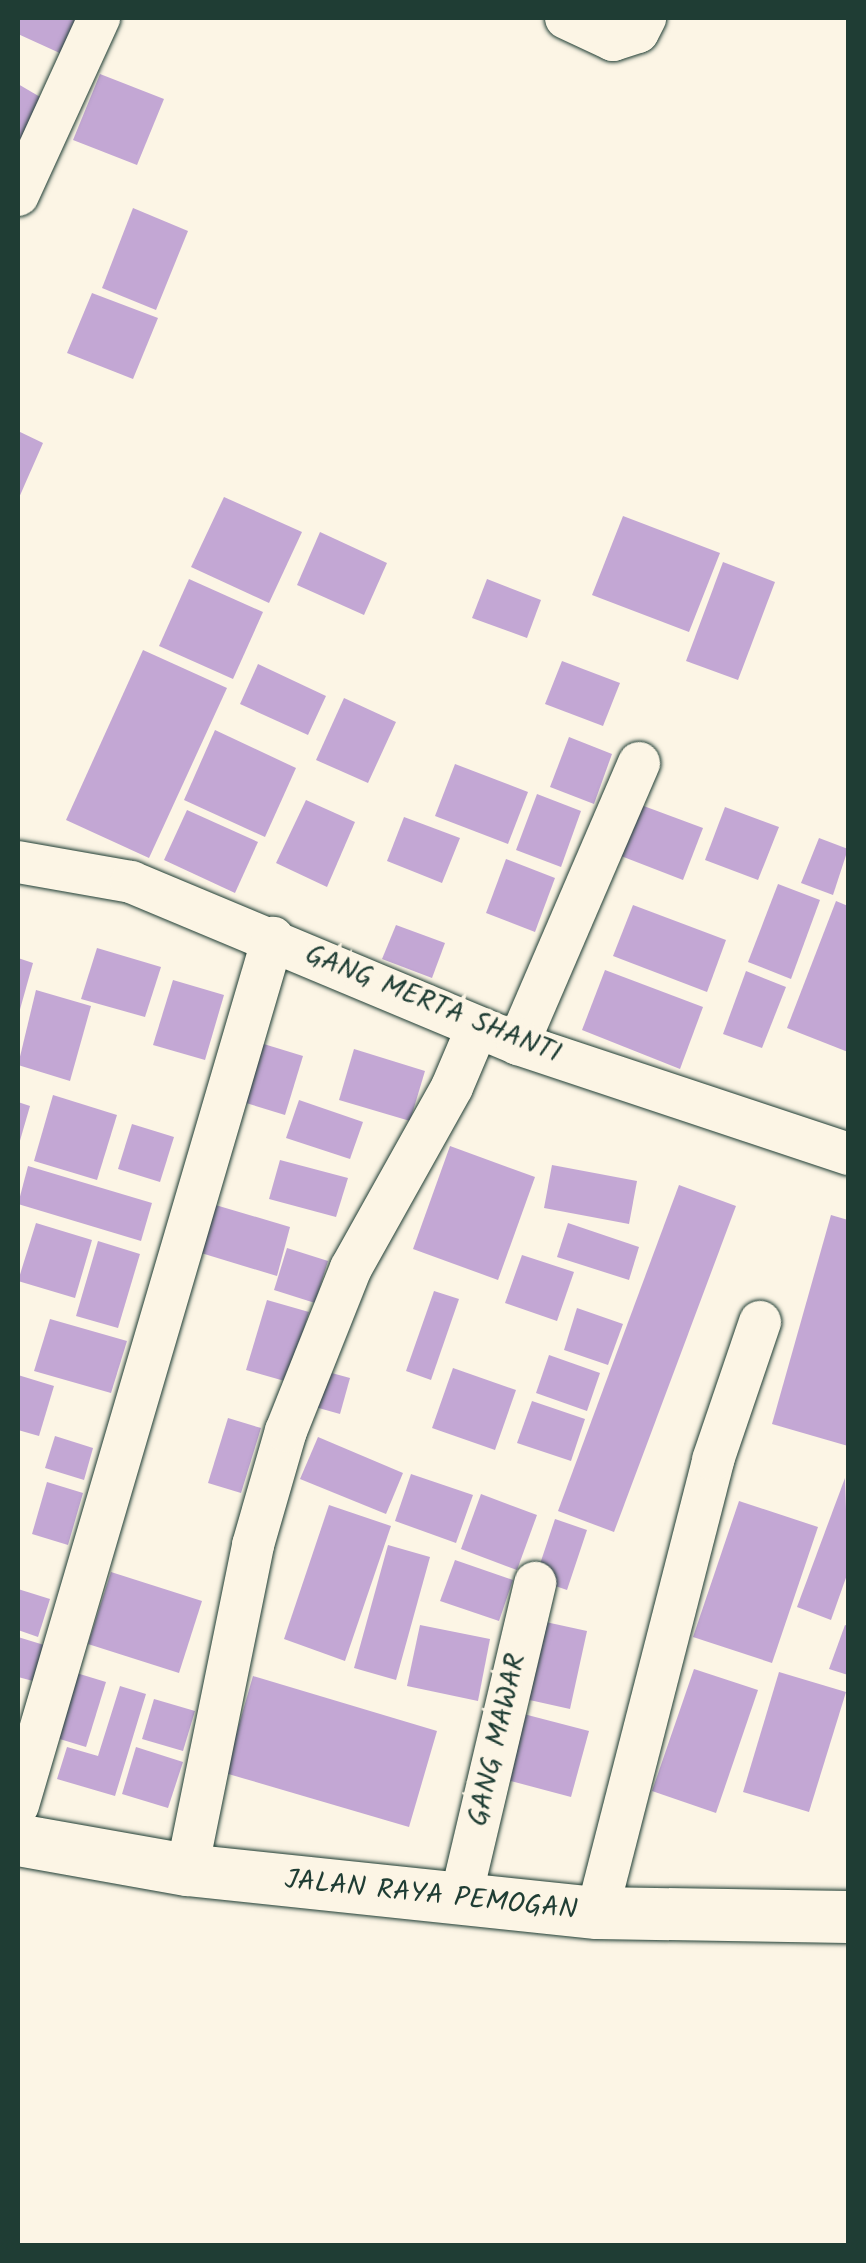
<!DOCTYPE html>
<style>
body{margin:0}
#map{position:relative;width:866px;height:2263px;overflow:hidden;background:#fcf5e5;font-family:Kalam,sans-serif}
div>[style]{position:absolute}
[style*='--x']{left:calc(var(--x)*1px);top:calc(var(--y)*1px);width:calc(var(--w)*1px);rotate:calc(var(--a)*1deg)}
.building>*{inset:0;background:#c3a7d4}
.roads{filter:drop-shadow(0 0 2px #1f3d34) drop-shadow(0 0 2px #1f3d34)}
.minor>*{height:42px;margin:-21px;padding:0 21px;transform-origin:21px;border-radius:21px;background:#fcf5e5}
.tertiary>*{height:52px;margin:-26px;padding:0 26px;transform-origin:26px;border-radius:26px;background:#fcf5e5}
span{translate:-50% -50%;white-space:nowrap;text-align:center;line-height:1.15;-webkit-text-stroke:9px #fcf5e5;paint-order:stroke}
.street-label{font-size:28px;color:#1f3d34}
.frame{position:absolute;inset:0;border:20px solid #1f3d34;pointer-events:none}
</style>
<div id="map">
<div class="building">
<i style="clip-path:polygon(18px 18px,82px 18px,64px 55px,18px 34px)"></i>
<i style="clip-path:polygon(100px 74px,164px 99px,137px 165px,73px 140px)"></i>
<i style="clip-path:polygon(18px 84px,47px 101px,22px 145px,18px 143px)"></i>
<i style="clip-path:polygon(133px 208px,188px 231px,156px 310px,102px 288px)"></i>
<i style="clip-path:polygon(92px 293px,158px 318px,133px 379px,67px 353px)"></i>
<i style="clip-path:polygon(18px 431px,43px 443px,18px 500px)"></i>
<i style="clip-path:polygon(224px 497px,302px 532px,269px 603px,191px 567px)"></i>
<i style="clip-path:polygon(623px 516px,720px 553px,689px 632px,592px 595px)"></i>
<i style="clip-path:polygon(320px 532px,387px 563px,364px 615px,297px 585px)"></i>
<i style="clip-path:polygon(723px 562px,775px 582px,738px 680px,686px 661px)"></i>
<i style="clip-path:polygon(189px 579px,263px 612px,233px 679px,159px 646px)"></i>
<i style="clip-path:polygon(487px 579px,541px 600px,527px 638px,472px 618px)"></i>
<i style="clip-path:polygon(143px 650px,227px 688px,149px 858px,66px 820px)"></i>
<i style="clip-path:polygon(562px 661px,620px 683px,603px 726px,545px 704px)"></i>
<i style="clip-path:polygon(258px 664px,326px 696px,308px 735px,240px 704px)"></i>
<i style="clip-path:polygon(344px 698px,396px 722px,368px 783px,316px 760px)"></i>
<i style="clip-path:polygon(215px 730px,296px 768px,265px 837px,184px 800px)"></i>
<i style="clip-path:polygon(569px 737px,612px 754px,594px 804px,550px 787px)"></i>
<i style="clip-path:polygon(455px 764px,528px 792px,508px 844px,435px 816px)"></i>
<i style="clip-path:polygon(537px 794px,581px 811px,561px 867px,516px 850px)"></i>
<i style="clip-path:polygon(306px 800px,355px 822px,327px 887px,276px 863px)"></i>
<i style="clip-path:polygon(641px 805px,703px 828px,683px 880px,621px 856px)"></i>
<i style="clip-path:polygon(725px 807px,779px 827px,758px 880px,705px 860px)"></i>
<i style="clip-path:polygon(187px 810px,258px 842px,235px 893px,164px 860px)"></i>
<i style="clip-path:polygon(404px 817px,460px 838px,442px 883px,387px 861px)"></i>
<i style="clip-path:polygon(819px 838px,848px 849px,833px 895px,801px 883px)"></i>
<i style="clip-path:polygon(506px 859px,555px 878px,535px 932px,486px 913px)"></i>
<i style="clip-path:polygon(778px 884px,820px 900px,791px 979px,748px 962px)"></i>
<i style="clip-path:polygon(836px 901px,848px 906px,848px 1052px,787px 1028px)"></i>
<i style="clip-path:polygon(633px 905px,726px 940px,707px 992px,613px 956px)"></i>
<i style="clip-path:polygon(396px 925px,445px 943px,432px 978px,382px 959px)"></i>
<i style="clip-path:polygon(97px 948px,161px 967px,145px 1017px,81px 999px)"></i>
<i style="clip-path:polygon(18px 958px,33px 963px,19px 1013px,18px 1013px)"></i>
<i style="clip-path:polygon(605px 970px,703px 1007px,680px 1069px,582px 1030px)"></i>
<i style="clip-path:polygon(746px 971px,786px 987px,762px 1048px,723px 1034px)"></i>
<i style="clip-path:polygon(173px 980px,224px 995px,205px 1060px,153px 1045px)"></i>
<i style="clip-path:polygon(36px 990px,91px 1006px,70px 1081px,18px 1065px)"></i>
<i style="clip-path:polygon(241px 1037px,303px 1056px,285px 1115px,223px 1096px)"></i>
<i style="clip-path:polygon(354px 1049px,425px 1071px,410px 1121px,339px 1100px)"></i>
<i style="clip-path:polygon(53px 1095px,117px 1115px,97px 1180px,34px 1161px)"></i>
<i style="clip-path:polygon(299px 1100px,363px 1122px,350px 1159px,286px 1138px)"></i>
<i style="clip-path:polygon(18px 1102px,30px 1106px,19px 1144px,18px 1144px)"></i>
<i style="clip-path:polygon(132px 1124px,174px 1137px,160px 1182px,118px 1169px)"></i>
<i style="clip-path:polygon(450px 1146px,535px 1177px,498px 1280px,413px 1249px)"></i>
<i style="clip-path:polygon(280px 1160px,348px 1178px,336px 1217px,269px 1199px)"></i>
<i style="clip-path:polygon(552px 1165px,637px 1181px,629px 1224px,544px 1208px)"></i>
<i style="clip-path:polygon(28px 1166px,152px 1203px,141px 1241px,18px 1204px)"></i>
<i style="clip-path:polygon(679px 1185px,736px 1206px,614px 1532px,558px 1511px)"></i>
<i style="clip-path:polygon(202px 1201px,290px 1227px,277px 1276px,188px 1249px)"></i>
<i style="clip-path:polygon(831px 1215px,848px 1220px,848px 1446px,772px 1424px)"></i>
<i style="clip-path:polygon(36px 1223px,92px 1240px,75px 1298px,18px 1281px)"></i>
<i style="clip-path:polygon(568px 1223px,639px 1247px,629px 1280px,557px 1257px)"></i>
<i style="clip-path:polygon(98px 1241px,140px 1254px,118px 1328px,76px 1316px)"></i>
<i style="clip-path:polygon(287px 1248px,328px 1261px,315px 1303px,274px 1290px)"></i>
<i style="clip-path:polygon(522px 1255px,574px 1272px,557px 1321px,505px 1303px)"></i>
<i style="clip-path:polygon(434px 1291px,459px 1299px,431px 1380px,406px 1371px)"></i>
<i style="clip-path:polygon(267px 1300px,309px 1312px,288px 1382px,246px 1370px)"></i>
<i style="clip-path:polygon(577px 1308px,623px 1324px,608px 1365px,564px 1350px)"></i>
<i style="clip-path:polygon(50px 1319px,127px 1341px,111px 1393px,34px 1371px)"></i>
<i style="clip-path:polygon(549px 1355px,600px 1373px,587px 1411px,536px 1393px)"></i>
<i style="clip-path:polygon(453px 1368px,516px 1390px,495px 1450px,432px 1428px)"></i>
<i style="clip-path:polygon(317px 1369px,350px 1378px,340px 1414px,308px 1405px)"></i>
<i style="clip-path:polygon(18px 1375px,54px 1386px,39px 1436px,18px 1430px)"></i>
<i style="clip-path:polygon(532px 1401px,585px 1419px,571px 1461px,517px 1443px)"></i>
<i style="clip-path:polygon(228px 1418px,261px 1428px,241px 1493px,208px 1483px)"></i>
<i style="clip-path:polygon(55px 1436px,93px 1448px,84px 1480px,45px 1468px)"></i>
<i style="clip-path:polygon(318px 1437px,403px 1473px,386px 1514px,300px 1479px)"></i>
<i style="clip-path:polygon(411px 1474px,473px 1495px,456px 1543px,395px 1521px)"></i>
<i style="clip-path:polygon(845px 1478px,848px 1572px,831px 1620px,797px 1607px)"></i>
<i style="clip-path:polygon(47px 1482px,83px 1493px,68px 1545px,32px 1534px)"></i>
<i style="clip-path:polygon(481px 1494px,537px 1515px,517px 1570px,461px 1549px)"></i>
<i style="clip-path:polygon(739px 1501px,818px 1527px,772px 1663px,693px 1637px)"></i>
<i style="clip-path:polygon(329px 1505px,391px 1526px,345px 1661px,284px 1639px)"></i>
<i style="clip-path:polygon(555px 1519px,587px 1530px,567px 1590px,535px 1579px)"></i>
<i style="clip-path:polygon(388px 1545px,430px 1557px,396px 1680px,354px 1668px)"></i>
<i style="clip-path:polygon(455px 1560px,513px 1580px,499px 1621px,440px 1601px)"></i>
<i style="clip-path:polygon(111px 1572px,202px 1601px,179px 1673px,88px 1644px)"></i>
<i style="clip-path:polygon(18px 1589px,50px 1599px,38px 1637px,18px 1630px)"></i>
<i style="clip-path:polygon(532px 1619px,587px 1631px,570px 1709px,516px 1697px)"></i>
<i style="clip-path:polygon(420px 1625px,490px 1639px,478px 1701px,407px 1686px)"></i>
<i style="clip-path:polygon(845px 1625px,848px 1626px,848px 1675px,829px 1669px)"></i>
<i style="clip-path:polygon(18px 1637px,44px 1645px,33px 1681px,18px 1677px)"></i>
<i style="clip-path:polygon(60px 1668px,106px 1682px,86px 1747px,40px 1733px)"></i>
<i style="clip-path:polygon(694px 1669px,758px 1690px,716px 1813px,652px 1791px)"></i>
<i style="clip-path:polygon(779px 1672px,846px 1692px,809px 1812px,743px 1792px)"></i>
<i style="clip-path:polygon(253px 1676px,437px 1731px,409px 1827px,225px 1773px)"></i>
<i style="clip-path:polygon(120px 1686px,146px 1694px,115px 1796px,57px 1779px,67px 1747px,98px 1756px)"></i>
<i style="clip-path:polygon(154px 1699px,195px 1711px,183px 1751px,142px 1739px)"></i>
<i style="clip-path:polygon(516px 1712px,589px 1731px,571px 1797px,500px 1778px)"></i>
<i style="clip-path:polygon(136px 1747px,183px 1762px,168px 1808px,122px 1794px)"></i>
</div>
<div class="roads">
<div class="minor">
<i style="--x:566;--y:18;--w:52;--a:25.1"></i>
<i style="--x:613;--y:40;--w:26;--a:-18"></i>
<i style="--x:638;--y:32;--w:16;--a:-63"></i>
<i style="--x:18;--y:195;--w:195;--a:-65.4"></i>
<i style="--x:18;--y:862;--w:115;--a:10"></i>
<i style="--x:131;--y:882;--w:420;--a:22.7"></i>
<i style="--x:518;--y:1044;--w:348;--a:18.4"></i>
<i style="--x:518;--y:1044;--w:306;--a:-66.7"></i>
<i style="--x:18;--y:1805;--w:904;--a:-73.61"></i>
<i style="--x:187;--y:1870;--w:332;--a:-78.5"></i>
<i style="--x:253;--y:1545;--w:119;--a:-73.9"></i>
<i style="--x:286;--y:1431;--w:175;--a:-68.3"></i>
<i style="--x:351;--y:1268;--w:207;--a:-60.8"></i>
<i style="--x:452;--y:1087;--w:64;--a:-67"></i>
<i style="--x:461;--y:1897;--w:323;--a:-76.7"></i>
<i style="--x:597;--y:1913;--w:468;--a:-75.6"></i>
<i style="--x:713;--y:1460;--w:146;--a:-71.2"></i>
</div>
<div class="tertiary">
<i style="--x:18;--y:1840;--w:172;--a:10.1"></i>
<i style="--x:187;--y:1870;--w:412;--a:6"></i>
<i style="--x:597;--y:1913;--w:251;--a:0.9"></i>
</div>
</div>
<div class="street-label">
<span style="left:433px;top:1005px;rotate:22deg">GANG MERTA SHANTI</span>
<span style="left:498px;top:1740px;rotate:-77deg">GANG MAWAR</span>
<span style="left:431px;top:1896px;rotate:6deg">JALAN RAYA PEMOGAN</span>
</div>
<div class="frame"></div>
</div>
